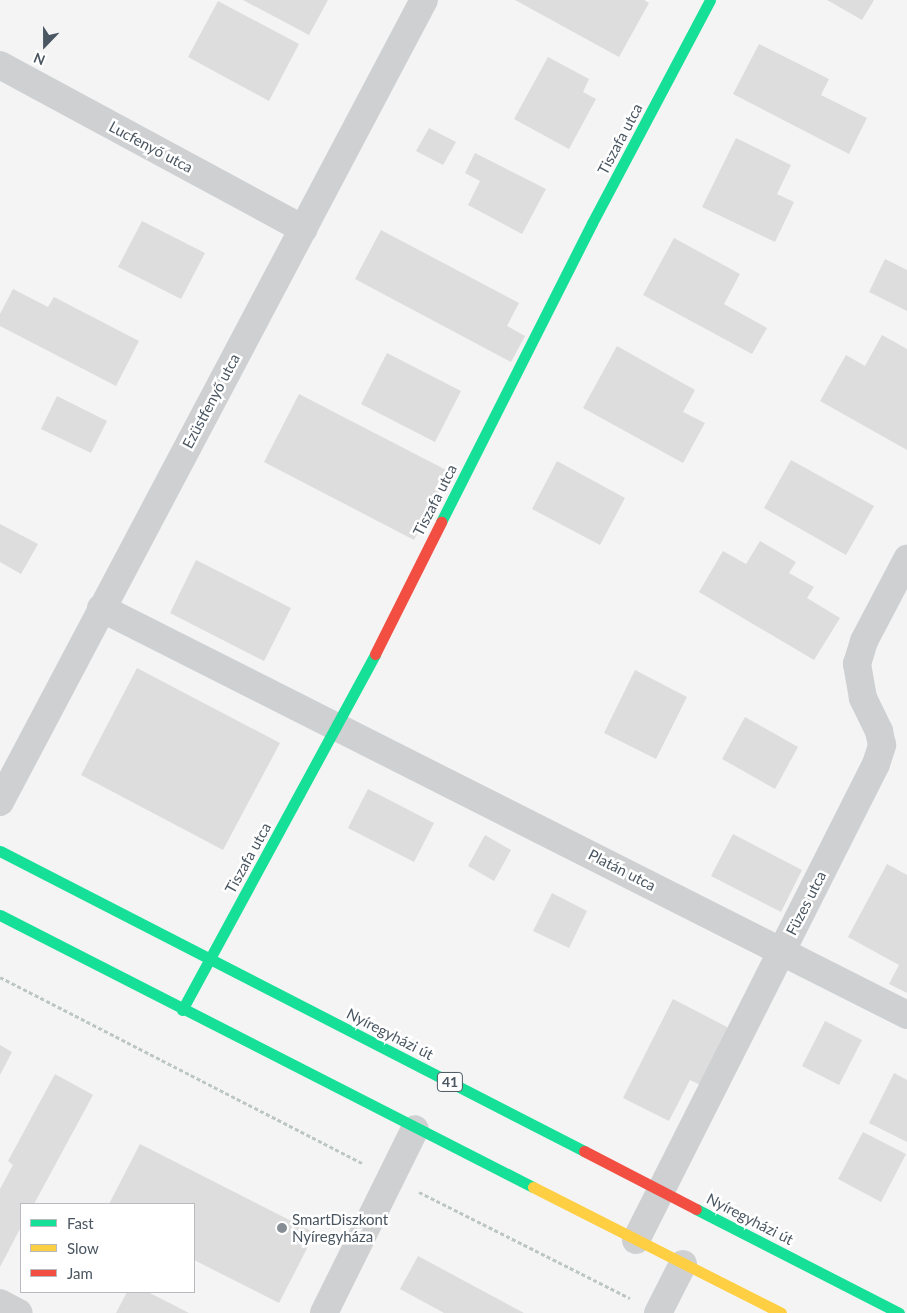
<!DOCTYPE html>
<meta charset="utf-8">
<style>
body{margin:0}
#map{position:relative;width:907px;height:1313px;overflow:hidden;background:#f4f4f4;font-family:Lato,sans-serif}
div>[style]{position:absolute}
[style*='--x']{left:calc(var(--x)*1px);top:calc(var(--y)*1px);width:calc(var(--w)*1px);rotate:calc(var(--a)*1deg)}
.building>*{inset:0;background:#ddddde}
.path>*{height:3px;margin-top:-1.5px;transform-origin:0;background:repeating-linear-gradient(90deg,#bcc7c4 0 4px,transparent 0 6.5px)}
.street>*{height:28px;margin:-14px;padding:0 14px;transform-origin:14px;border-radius:14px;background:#ced0d2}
.fast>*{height:11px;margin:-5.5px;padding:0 5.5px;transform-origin:5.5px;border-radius:5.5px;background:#16e098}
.slow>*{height:11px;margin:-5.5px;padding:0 5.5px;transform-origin:5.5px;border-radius:5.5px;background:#ffcf43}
.jam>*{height:11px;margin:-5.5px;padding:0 5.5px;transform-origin:5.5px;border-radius:5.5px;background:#f24e42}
.dots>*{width:14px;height:14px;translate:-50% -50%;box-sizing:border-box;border:2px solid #fff;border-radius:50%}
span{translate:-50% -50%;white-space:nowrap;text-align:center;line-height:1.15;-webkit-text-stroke:5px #fff;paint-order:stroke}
.shield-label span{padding:1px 4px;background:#fff;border:1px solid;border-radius:4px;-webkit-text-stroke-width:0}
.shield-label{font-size:14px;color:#4a5661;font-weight:700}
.street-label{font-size:15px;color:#4a5661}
.poi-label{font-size:15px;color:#4a5661}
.left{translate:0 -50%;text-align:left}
.legend{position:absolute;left:20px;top:1203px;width:175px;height:90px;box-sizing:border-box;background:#fff;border:1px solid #b7bbc0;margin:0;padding:6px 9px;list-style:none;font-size:15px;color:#4a5661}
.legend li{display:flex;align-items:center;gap:10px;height:25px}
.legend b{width:25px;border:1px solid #b7bbc0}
.north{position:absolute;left:20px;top:20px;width:50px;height:50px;-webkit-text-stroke:4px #fff;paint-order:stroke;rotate:202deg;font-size:14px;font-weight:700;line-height:20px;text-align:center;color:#4a5661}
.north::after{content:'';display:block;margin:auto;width:18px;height:22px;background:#4a5661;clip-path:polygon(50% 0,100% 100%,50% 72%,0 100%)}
</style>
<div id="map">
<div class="building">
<i style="clip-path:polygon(243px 0,328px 0,309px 35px)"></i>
<i style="clip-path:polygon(515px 0,644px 0,649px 3px,619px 57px)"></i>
<i style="clip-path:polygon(827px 0,874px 0,862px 20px)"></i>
<i style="clip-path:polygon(218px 1px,299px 44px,269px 101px,188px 57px)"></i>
<i style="clip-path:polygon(759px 44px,829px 79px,821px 95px,867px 118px,849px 154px,733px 94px)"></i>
<i style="clip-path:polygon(548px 57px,589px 79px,583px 92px,596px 99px,569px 149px,514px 119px)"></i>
<i style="clip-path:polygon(429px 128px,456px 142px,443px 165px,416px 151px)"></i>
<i style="clip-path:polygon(736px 138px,791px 165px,777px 194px,794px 202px,775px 242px,702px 207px)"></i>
<i style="clip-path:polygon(475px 153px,546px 189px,522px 234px,468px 205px,480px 181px,465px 173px)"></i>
<i style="clip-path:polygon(142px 221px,205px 253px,181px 299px,118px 267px)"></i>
<i style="clip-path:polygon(381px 230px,519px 303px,507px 326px,525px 336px,511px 362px,355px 279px)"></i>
<i style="clip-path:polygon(674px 238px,740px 274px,724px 304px,767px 328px,752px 354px,643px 295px)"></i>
<i style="clip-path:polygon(885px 259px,907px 270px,907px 311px,869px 292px)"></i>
<i style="clip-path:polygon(13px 289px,48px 307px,54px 297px,139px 341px,116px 386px,0 326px,0 314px)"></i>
<i style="clip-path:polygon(882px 335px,907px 349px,907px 450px,820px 401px,846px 355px,865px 366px)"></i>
<i style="clip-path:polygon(617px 346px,695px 390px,683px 412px,705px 423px,683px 463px,583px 408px)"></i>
<i style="clip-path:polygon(387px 353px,461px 391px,435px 442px,361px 404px)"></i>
<i style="clip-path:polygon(299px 394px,450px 472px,414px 540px,264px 462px)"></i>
<i style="clip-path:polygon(57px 396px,107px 421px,91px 453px,41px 429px)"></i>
<i style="clip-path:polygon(791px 460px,874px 506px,846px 555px,764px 508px)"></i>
<i style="clip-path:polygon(557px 461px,625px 498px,600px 545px,532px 509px)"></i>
<i style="clip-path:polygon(0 524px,38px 544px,21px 574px,0 562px)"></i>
<i style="clip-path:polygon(760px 541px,796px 562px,789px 573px,814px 587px,807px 598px,840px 618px,814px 660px,699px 592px,723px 551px,746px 564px)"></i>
<i style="clip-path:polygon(196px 560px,291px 608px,264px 661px,170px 613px)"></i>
<i style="clip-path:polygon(137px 668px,280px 743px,223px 850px,81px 775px)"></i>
<i style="clip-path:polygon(635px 670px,687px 697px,656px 759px,604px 733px)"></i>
<i style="clip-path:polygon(745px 717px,798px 747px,775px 789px,722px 759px)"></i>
<i style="clip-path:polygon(368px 789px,434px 823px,414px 862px,348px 828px)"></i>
<i style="clip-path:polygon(733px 834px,802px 870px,781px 912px,711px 876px)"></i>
<i style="clip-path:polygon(485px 835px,511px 850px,494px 881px,468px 866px)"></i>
<i style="clip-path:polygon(887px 864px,907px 875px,907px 993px,889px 984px,899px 965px,848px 937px)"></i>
<i style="clip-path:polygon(552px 893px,587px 911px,569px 948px,533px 931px)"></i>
<i style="clip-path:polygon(673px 999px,729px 1028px,700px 1085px,690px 1080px,669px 1121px,623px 1098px)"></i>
<i style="clip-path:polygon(825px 1021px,862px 1040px,839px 1085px,802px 1066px)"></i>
<i style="clip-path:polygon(0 1045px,12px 1052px,0 1075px)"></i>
<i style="clip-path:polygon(894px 1073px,907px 1080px,907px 1142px,869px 1123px)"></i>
<i style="clip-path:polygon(55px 1074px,93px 1095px,34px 1204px,21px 1204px,21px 1227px,0 1267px,0 1189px,13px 1165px,8px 1161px)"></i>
<i style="clip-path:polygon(863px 1132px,906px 1154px,881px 1202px,838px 1179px)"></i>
<i style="clip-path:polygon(140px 1144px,315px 1233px,279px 1303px,194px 1260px,194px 1204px,109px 1204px)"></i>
<i style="clip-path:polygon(418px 1256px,524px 1313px,444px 1313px,400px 1289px)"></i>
<i style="clip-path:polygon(127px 1292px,148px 1292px,189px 1313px,116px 1313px)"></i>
</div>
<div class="path">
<i style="--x:0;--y:977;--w:407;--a:27.2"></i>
<i style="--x:419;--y:1192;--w:236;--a:26.7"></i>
</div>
<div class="street">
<i style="--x:0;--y:65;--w:345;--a:28.4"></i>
<i style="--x:101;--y:608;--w:903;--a:26.79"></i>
<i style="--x:0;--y:802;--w:907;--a:-62.14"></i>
<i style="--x:636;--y:1240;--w:533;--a:-63.24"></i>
<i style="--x:876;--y:764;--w:20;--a:-72"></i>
<i style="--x:882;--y:745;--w:14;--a:-102"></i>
<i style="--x:879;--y:731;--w:37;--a:-116"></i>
<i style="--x:863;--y:698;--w:35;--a:-100"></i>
<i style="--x:857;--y:664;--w:24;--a:-73"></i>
<i style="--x:864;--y:641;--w:93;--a:-62.3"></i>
<i style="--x:0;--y:1303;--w:21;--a:28"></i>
<i style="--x:324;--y:1313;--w:205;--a:-63.7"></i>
<i style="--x:658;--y:1313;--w:55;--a:-63"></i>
</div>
<div class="fast">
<i style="--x:441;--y:522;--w:335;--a:-63.2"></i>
<i style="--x:592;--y:223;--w:252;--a:-62.1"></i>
<i style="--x:0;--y:851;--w:657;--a:27.19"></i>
<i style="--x:0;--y:915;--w:598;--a:27.04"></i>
<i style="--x:182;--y:1010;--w:405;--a:-61.5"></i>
<i style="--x:696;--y:1209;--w:228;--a:27.1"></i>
</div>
<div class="slow">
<i style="--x:533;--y:1187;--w:278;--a:26.9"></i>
</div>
<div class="jam">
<i style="--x:375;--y:654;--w:148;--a:-63.4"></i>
<i style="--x:584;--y:1151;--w:126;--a:27.4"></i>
</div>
<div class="dots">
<i style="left:282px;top:1228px;background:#868d94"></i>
</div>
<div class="shield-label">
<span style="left:450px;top:1082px">41</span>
</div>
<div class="street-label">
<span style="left:620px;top:139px;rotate:-62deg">Tiszafa utca</span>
<span style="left:151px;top:147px;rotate:28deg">Lucfenyő utca</span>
<span style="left:211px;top:401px;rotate:-62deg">Ezüstfenyő utca</span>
<span style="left:435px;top:500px;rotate:-63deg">Tiszafa utca</span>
<span style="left:248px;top:858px;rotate:-61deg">Tiszafa utca</span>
<span style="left:622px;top:870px;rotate:27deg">Platán utca</span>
<span style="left:806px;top:903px;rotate:-63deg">Füzes utca</span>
<span style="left:390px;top:1034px;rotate:27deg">Nyíregyházi út</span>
<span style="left:750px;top:1219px;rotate:27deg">Nyíregyházi út</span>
</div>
<div class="poi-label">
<span class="left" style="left:292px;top:1228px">SmartDiszkont<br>Nyíregyháza</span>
</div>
<ul class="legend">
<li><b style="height:6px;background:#16e098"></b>Fast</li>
<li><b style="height:6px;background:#ffcf43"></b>Slow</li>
<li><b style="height:6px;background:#f24e42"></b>Jam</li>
</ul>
<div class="north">N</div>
</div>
